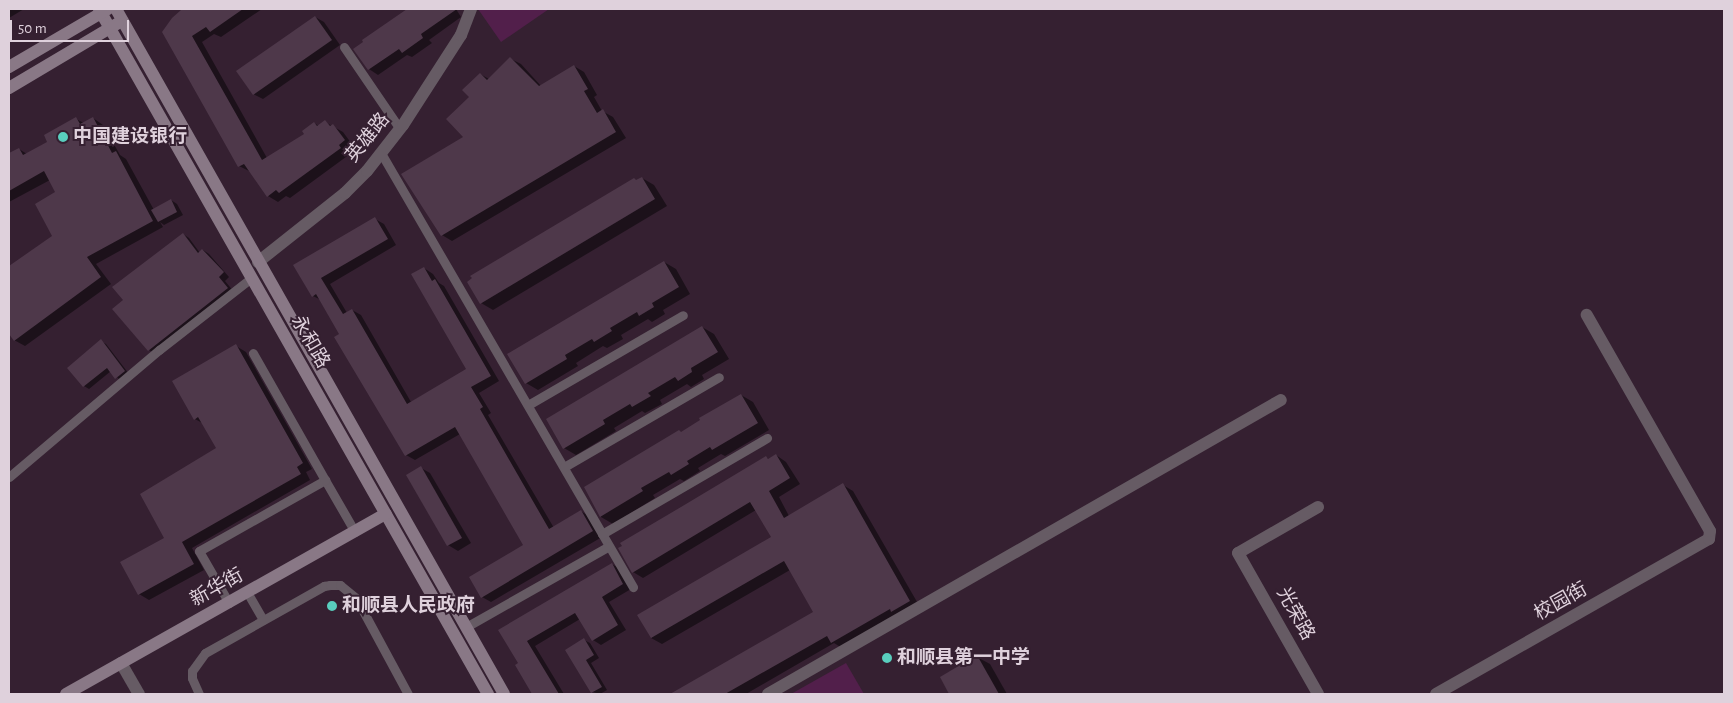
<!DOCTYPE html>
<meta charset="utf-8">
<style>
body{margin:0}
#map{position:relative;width:1733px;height:703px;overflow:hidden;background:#352031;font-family:"Alegreya Sans","Noto Sans SC",sans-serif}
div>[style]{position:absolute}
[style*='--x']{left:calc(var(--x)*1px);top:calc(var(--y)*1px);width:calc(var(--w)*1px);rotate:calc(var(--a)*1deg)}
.green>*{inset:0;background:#521f4b}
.shadow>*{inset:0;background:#0007}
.building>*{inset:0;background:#4e384a}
.lane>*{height:9px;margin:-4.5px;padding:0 4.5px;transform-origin:4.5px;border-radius:4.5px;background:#665b64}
.street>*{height:12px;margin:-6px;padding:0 6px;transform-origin:6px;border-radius:6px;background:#665b64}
.secondary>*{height:12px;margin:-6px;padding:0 6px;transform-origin:6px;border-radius:6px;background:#897886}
.dots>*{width:14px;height:14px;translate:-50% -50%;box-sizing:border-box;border:2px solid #352031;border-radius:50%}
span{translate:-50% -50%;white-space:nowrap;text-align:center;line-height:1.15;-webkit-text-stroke:4px #352031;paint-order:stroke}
.poi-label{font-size:19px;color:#dfd1dc;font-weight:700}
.left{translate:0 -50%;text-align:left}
.street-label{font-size:19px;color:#dfd1dc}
.frame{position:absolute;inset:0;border:10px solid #dfd1dc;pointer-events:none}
.scale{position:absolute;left:10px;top:20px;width:119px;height:22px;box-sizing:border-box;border:2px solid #dfd1dc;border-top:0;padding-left:6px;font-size:15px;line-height:18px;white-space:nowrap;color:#dfd1dc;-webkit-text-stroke:4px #352031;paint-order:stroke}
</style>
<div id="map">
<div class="green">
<i style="clip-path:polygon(478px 9px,549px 9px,501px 42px)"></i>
<i style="clip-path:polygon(846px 663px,864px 694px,791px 694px)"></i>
</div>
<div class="shadow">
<i style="clip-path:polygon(9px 9px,24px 9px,9px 18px)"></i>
<i style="clip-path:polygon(196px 9px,262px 9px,221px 37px,214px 34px,202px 42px,267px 158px,305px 134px,314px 123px,319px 126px,325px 122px,343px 132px,354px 147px,348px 151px,350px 154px,290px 198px,286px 196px,278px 202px,268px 196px,251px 172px,239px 166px,164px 32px)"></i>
<i style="clip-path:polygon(409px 9px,456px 9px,461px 17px,429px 40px,432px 43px,412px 57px,407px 55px,378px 75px,369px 69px,355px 49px,365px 42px,364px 40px)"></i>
<i style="clip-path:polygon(315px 17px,324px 22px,340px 45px,263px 99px,253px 94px)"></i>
<i style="clip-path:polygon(511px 59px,521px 64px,541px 86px,574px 66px,584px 72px,597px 95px,594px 97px,602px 111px,613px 117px,626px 138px,452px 241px,442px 235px,465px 137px,471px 97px,480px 74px,489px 79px)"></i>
<i style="clip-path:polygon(93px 118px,103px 125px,120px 155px,126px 159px,154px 210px,171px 200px,177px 204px,183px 215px,164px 225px,160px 222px,163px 227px,96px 264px,111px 284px,25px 346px,14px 340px,9px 332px,9px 268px,54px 236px,57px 193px,50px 180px,9px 202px,9px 155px,19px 149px,27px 154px,49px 142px,76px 119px,84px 123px)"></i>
<i style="clip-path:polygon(642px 178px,654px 185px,667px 206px,493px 310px,481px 303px)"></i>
<i style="clip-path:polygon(375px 219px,384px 224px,396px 245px,330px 284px,347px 313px,352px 310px,361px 315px,411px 402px,467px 370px,424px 268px,433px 274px,439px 283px,444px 286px,499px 381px,479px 393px,491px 413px,488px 415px,554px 528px,581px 511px,590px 517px,602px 537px,491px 602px,482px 597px,524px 545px,460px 434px,415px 460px,406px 455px,335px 337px,340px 334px,321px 300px,313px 296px,295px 265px)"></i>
<i style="clip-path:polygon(183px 234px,189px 238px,200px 253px,203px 250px,209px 254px,229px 277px,225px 281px,234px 292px,155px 354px,149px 350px,125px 301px)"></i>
<i style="clip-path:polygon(664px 262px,676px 269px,690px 294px,663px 310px,665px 314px,652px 322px,648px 319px,621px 335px,623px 339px,607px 348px,603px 346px,576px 363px,578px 366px,538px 390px,526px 383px)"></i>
<i style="clip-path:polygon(702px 327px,714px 334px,729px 359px,702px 375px,704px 379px,691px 387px,687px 384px,660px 400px,662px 404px,645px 413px,642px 411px,614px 428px,616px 431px,576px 455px,564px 448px)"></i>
<i style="clip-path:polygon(101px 341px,106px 344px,129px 374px,121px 381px,111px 371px,89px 389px,84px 386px)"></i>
<i style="clip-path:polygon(236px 346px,246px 352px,312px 469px,306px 472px,310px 480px,192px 548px,204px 570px,149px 600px,139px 594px,165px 539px,218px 449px,204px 424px,195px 419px)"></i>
<i style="clip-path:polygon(741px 395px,753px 402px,769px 430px,725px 456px,721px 454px,698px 468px,700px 471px,684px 481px,680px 479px,653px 495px,655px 498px,613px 524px,601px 517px,586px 487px,682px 433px)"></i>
<i style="clip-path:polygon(776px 455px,786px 462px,800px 484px,779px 497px,789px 516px,843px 485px,853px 491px,920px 607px,842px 648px,834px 643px,746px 694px,683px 694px,680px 690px,815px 612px,790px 570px,662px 644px,651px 638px,772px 538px,756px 510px,643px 578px,633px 572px,766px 458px,769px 459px)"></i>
<i style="clip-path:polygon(421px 468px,430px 473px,471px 543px,458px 551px,448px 545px,408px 475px)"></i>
<i style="clip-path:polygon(612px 564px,620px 569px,631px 589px,609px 602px,626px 630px,601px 645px,593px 640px,580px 619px,535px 646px,564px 694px,534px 694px,516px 665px,520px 663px,500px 631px)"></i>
<i style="clip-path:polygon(584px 640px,590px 643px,599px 658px,591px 663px,607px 690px,600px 694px,592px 692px,567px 650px)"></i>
<i style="clip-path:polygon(977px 657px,990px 664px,1007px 694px,951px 694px,941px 678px)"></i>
</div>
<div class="building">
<i style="clip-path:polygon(195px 9px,243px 9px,210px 32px,206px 27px,192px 36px,262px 160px,304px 134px,302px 131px,314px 122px,317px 126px,325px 120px,330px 126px,333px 124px,345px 140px,339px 145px,341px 148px,279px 193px,276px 190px,267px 197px,244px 164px,238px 167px,162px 32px,172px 18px,181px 10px)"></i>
<i style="clip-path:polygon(407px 9px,457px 9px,421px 34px,423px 38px,402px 53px,399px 49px,368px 70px,353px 49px,363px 42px,362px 40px)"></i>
<i style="clip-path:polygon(315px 16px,332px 40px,253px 95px,236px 71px)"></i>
<i style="clip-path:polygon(510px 57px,539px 86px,574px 65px,588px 89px,584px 91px,597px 113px,603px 109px,616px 132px,441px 236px,401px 174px,463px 137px,446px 119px,469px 97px,462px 90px,480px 73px,487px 80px)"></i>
<i style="clip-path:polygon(76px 117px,80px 124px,93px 117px,112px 153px,116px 151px,153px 221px,87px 257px,101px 277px,14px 341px,9px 334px,9px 266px,52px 236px,35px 204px,55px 192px,44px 171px,9px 191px,9px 153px,19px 148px,23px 155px,47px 142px,44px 135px)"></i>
<i style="clip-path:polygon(642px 177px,655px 199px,480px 304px,467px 282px,472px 278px,470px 276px,634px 178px,636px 180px)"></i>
<i style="clip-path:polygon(171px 199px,177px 212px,158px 222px,151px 210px)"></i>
<i style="clip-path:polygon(375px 217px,388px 239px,321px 278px,343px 314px,352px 309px,407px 404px,466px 369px,411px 274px,424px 267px,432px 281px,435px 279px,491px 376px,471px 387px,483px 407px,480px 409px,549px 529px,581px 510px,593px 531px,481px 598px,469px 577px,523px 545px,455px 427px,405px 456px,334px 337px,339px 334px,316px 294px,312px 297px,293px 265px)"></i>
<i style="clip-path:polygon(183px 233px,198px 253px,202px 249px,224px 272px,219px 277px,228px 288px,148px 351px,112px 309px,123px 300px,112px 287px)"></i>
<i style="clip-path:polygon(664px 261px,679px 287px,652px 303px,654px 307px,639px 316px,637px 312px,610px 328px,612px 331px,594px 342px,592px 339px,565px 355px,567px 359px,525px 384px,507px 354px)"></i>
<i style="clip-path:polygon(702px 326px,718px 352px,691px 368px,692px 372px,678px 381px,675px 377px,648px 393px,651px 396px,632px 407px,630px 404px,603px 420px,605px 424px,563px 449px,546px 419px)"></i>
<i style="clip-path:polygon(101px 339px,125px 371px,115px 379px,107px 368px,83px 387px,67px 368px)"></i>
<i style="clip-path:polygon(236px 344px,303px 463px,297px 467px,301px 474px,182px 542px,194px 564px,138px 595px,120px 562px,164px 538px,140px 494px,216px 448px,198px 417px,194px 420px,172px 381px)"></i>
<i style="clip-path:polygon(741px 394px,758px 423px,712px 450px,710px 447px,687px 461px,689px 464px,671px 475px,669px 472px,641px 488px,643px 491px,600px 517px,584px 487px,679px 430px,681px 432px,700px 420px,699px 418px)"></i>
<i style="clip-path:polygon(776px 454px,790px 478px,769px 491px,784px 518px,843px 483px,910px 601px,891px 612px,890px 609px,831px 643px,827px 636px,725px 694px,670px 694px,813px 612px,784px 561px,651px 638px,637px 615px,771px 537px,750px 502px,632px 573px,618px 548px,622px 546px,620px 543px,681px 507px,766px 456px,768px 459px)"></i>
<i style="clip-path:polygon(421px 466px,462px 538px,447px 546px,406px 475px)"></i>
<i style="clip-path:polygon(612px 563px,623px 584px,602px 597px,618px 625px,592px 641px,575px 613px,527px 641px,559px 694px,532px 694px,515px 665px,518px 663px,498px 630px)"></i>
<i style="clip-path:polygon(584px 638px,594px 655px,586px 660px,602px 687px,591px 693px,565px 650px)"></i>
<i style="clip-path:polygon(977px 655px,999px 694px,949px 694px,940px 677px)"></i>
</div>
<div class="lane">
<i style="--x:344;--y:47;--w:99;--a:55.7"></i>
<i style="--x:381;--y:153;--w:502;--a:59.86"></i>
<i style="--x:528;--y:405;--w:179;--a:-30.1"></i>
<i style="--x:564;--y:467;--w:179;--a:-30.1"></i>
<i style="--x:9;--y:477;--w:197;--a:-40.3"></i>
<i style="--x:159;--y:350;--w:117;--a:-38"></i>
<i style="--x:325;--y:480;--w:60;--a:60"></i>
<i style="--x:602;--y:534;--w:191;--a:-30.2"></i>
<i style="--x:247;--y:592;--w:32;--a:60"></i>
<i style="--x:229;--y:603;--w:60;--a:-120"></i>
<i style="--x:199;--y:551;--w:145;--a:-29.4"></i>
<i style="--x:325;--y:480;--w:146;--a:-119.6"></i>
<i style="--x:466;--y:627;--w:164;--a:-29.5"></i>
<i style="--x:199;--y:694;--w:17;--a:-114"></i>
<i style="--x:192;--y:678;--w:7;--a:-90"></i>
<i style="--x:192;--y:671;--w:22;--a:-54"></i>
<i style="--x:205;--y:653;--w:137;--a:-29.4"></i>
<i style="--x:324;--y:586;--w:6;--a:-9"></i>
<i style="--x:330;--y:585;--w:10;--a:0"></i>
<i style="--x:340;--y:585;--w:21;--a:39"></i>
<i style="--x:356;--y:598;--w:109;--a:61.6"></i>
</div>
<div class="street">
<i style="--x:258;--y:262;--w:111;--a:-38.4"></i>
<i style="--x:345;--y:193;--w:31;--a:-45"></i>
<i style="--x:367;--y:171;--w:58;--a:-52"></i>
<i style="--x:403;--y:125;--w:107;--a:-57.2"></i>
<i style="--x:461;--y:35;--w:28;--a:-69"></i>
<i style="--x:1318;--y:507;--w:92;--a:150.1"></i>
<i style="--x:1238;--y:553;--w:162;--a:60.4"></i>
<i style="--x:121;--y:663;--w:36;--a:60"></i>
<i style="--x:768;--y:694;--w:591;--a:-29.82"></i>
<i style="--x:1436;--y:694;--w:314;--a:-29.6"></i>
<i style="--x:1709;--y:539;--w:8;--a:-83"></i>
<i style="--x:1710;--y:531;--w:249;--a:-119.7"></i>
</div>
<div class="secondary">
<i style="--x:99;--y:9;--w:788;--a:60.41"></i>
<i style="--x:116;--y:9;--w:787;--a:60.47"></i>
<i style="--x:9;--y:67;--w:115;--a:-30.4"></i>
<i style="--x:9;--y:88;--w:126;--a:-30.7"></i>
<i style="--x:66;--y:694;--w:367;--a:-29.4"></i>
</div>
<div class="dots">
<i style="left:63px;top:137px;background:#59cebe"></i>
<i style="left:332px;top:606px;background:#59cebe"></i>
<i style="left:887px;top:658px;background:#59cebe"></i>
</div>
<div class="poi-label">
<span class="left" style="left:73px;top:137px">中国建设银行</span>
<span class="left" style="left:342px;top:606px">和顺县人民政府</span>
<span class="left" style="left:897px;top:658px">和顺县第一中学</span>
</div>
<div class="street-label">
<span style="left:368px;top:138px;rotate:-51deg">英雄路</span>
<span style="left:310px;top:342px;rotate:60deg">永和路</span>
<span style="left:217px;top:588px;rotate:-29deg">新华街</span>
<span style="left:1561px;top:602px;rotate:-29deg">校园街</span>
<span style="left:1295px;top:614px;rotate:61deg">光荣路</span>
</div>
<div class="frame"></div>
<div class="scale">50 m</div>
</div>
